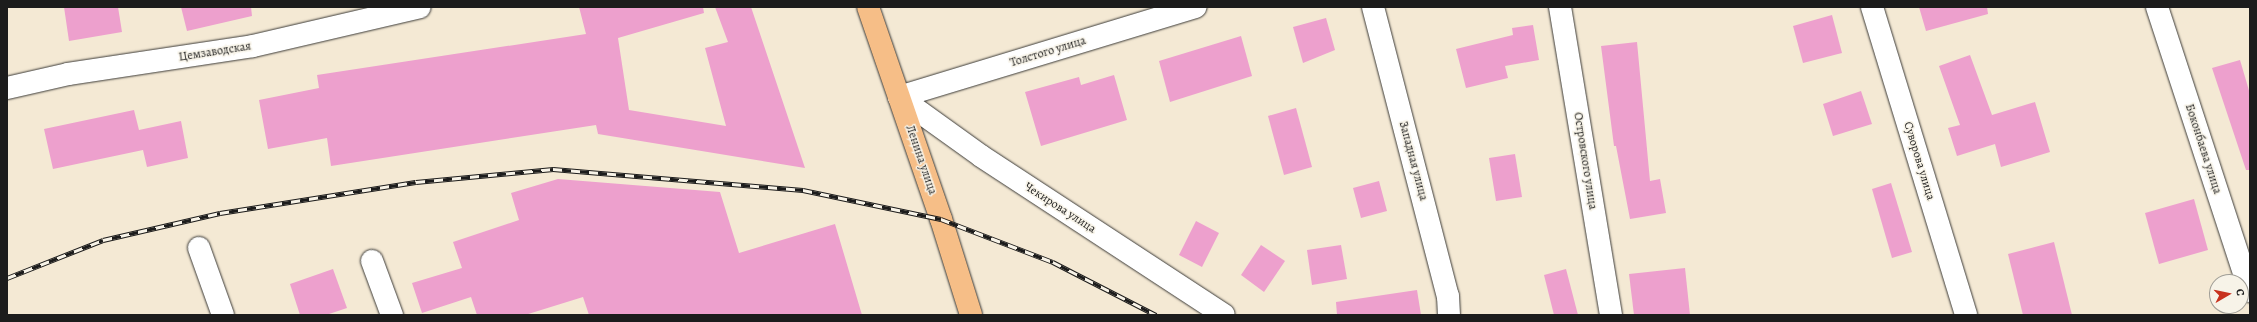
<!DOCTYPE html>
<meta charset="utf-8">
<style>
body{margin:0}
#map{position:relative;width:2257px;height:322px;overflow:hidden;background:#f4e9d4;font-family:Alegreya,serif}
div>[style]{position:absolute}
[style*='--x']{left:calc(var(--x)*1px);top:calc(var(--y)*1px);width:calc(var(--w)*1px);rotate:calc(var(--a)*1deg)}
.building>*{inset:0;background:#eda0cd}
.roads{filter:drop-shadow(0 0 1px #3c3b38) drop-shadow(0 0 1px #3c3b38)}
.minor>*{height:22px;margin:-11px;padding:0 11px;transform-origin:11px;border-radius:11px;background:#fff}
.primary>*{height:22px;margin:-11px;padding:0 11px;transform-origin:11px;border-radius:11px;background:#f6be87}
.rail>*{height:4.5px;margin-top:-2.25px;transform-origin:0;background:repeating-linear-gradient(90deg,#f7f3e8 0 9px,#1c1c1c 0 18px);box-sizing:border-box;border-block:1px solid #1c1c1c}
span{translate:-50% -50%;white-space:nowrap;text-align:center;line-height:1.15;-webkit-text-stroke:3px #f7f3e8;paint-order:stroke}
.street-label{font-size:12px;color:#1c1c1c}
.frame{position:absolute;inset:0;border:8px solid #1c1c1c;pointer-events:none}
.north{position:absolute;left:2209px;top:274px;width:40px;height:40px;box-sizing:border-box;background:#f7f3e8;border:1px solid #9f9d96;border-radius:50%;rotate:81deg;font-size:11px;font-weight:700;line-height:16px;text-align:center;color:#1c1c1c}
.north::after{content:'';display:block;margin:auto;width:14px;height:18px;background:#c8321e;clip-path:polygon(50% 0,100% 100%,50% 72%,0 100%)}
</style>
<div id="map">
<div class="building">
<i style="clip-path:polygon(64px 7px,118px 7px,122px 32px,69px 41px)"></i>
<i style="clip-path:polygon(181px 7px,251px 7px,252px 16px,187px 31px)"></i>
<i style="clip-path:polygon(579px 7px,703px 7px,704px 13px,618px 38px,629px 110px,726px 126px,705px 48px,728px 42px,715px 7px,751px 7px,805px 168px,598px 134px,596px 125px,331px 166px,327px 138px,268px 149px,259px 100px,319px 88px,317px 75px,586px 34px)"></i>
<i style="clip-path:polygon(1919px 7px,1987px 7px,1988px 14px,1926px 31px)"></i>
<i style="clip-path:polygon(1832px 15px,1842px 53px,1803px 63px,1793px 26px)"></i>
<i style="clip-path:polygon(1326px 18px,1335px 50px,1303px 63px,1293px 27px)"></i>
<i style="clip-path:polygon(1533px 25px,1539px 60px,1505px 66px,1508px 78px,1466px 88px,1456px 49px,1513px 35px,1512px 28px)"></i>
<i style="clip-path:polygon(1241px 36px,1252px 76px,1170px 102px,1159px 61px)"></i>
<i style="clip-path:polygon(1637px 42px,1650px 181px,1660px 179px,1666px 213px,1630px 219px,1616px 146px,1614px 146px,1601px 46px)"></i>
<i style="clip-path:polygon(1970px 55px,1992px 115px,2035px 102px,2050px 152px,2001px 167px,1995px 144px,1957px 156px,1948px 128px,1960px 125px,1939px 66px)"></i>
<i style="clip-path:polygon(2240px 60px,2250px 94px,2250px 170px,2246px 170px,2212px 68px)"></i>
<i style="clip-path:polygon(1114px 75px,1127px 120px,1041px 146px,1025px 92px,1079px 77px,1081px 85px)"></i>
<i style="clip-path:polygon(1861px 91px,1872px 124px,1833px 136px,1823px 104px)"></i>
<i style="clip-path:polygon(1296px 108px,1312px 167px,1284px 175px,1268px 116px)"></i>
<i style="clip-path:polygon(134px 110px,139px 130px,181px 121px,188px 158px,147px 167px,143px 150px,53px 169px,44px 129px)"></i>
<i style="clip-path:polygon(1515px 154px,1522px 197px,1496px 201px,1489px 158px)"></i>
<i style="clip-path:polygon(558px 179px,720px 192px,739px 253px,835px 224px,862px 315px,589px 315px,583px 297px,525px 315px,477px 315px,471px 297px,422px 313px,412px 283px,462px 268px,453px 242px,519px 220px,511px 193px)"></i>
<i style="clip-path:polygon(1379px 181px,1387px 211px,1361px 218px,1353px 188px)"></i>
<i style="clip-path:polygon(1891px 183px,1912px 252px,1892px 258px,1872px 189px)"></i>
<i style="clip-path:polygon(2194px 199px,2208px 250px,2159px 264px,2145px 213px)"></i>
<i style="clip-path:polygon(1196px 221px,1219px 233px,1202px 267px,1179px 255px)"></i>
<i style="clip-path:polygon(2054px 242px,2072px 315px,2023px 315px,2008px 254px)"></i>
<i style="clip-path:polygon(1261px 245px,1285px 261px,1264px 292px,1241px 275px)"></i>
<i style="clip-path:polygon(1341px 245px,1347px 279px,1312px 285px,1307px 250px)"></i>
<i style="clip-path:polygon(1685px 268px,1690px 315px,1634px 315px,1629px 274px)"></i>
<i style="clip-path:polygon(333px 269px,347px 308px,326px 315px,300px 315px,290px 284px)"></i>
<i style="clip-path:polygon(1566px 269px,1578px 315px,1554px 315px,1544px 275px)"></i>
<i style="clip-path:polygon(1417px 290px,1421px 315px,1337px 315px,1336px 302px)"></i>
</div>
<div class="roads">
<div class="minor">
<i style="--x:1373;--y:7;--w:299;--a:75.5"></i>
<i style="--x:1448;--y:296;--w:19;--a:87"></i>
<i style="--x:1560;--y:7;--w:312;--a:80.6"></i>
<i style="--x:1872;--y:7;--w:322;--a:73"></i>
<i style="--x:2157;--y:7;--w:299;--a:71.9"></i>
<i style="--x:7;--y:88;--w:63;--a:-12.9"></i>
<i style="--x:68;--y:74;--w:187;--a:-8.6"></i>
<i style="--x:253;--y:46;--w:171;--a:-13.1"></i>
<i style="--x:899;--y:97;--w:101;--a:35.7"></i>
<i style="--x:981;--y:156;--w:290;--a:33.2"></i>
<i style="--x:899;--y:97;--w:310;--a:-16.9"></i>
<i style="--x:199;--y:248;--w:71;--a:70.3"></i>
<i style="--x:372;--y:261;--w:58;--a:69.7"></i>
</div>
<div class="primary">
<i style="--x:868;--y:7;--w:224;--a:71"></i>
<i style="--x:941;--y:219;--w:101;--a:72.6"></i>
</div>
</div>
<div class="rail">
<i style="--x:7;--y:278;--w:103;--a:-21.6"></i>
<i style="--x:103;--y:240;--w:120;--a:-13"></i>
<i style="--x:220;--y:213;--w:198;--a:-9"></i>
<i style="--x:416;--y:182;--w:138;--a:-5.4"></i>
<i style="--x:553;--y:169;--w:251;--a:4.8"></i>
<i style="--x:803;--y:190;--w:141;--a:11.9"></i>
<i style="--x:941;--y:219;--w:120;--a:21"></i>
<i style="--x:1053;--y:262;--w:116;--a:27.2"></i>
</div>
<div class="street-label">
<span style="left:215px;top:52px;rotate:-9deg">Цемзаводская</span>
<span style="left:1048px;top:52px;rotate:-17deg">Толстого улица</span>
<span style="left:2203px;top:149px;rotate:72deg">Боконбаева улица</span>
<span style="left:921px;top:160px;rotate:71deg">Ленина улица</span>
<span style="left:1413px;top:161px;rotate:75deg">Западная улица</span>
<span style="left:1585px;top:161px;rotate:81deg">Островского улица</span>
<span style="left:1919px;top:161px;rotate:73deg">Суворова улица</span>
<span style="left:1060px;top:208px;rotate:33deg">Чекирова улица</span>
</div>
<div class="frame"></div>
<div class="north">С</div>
</div>
